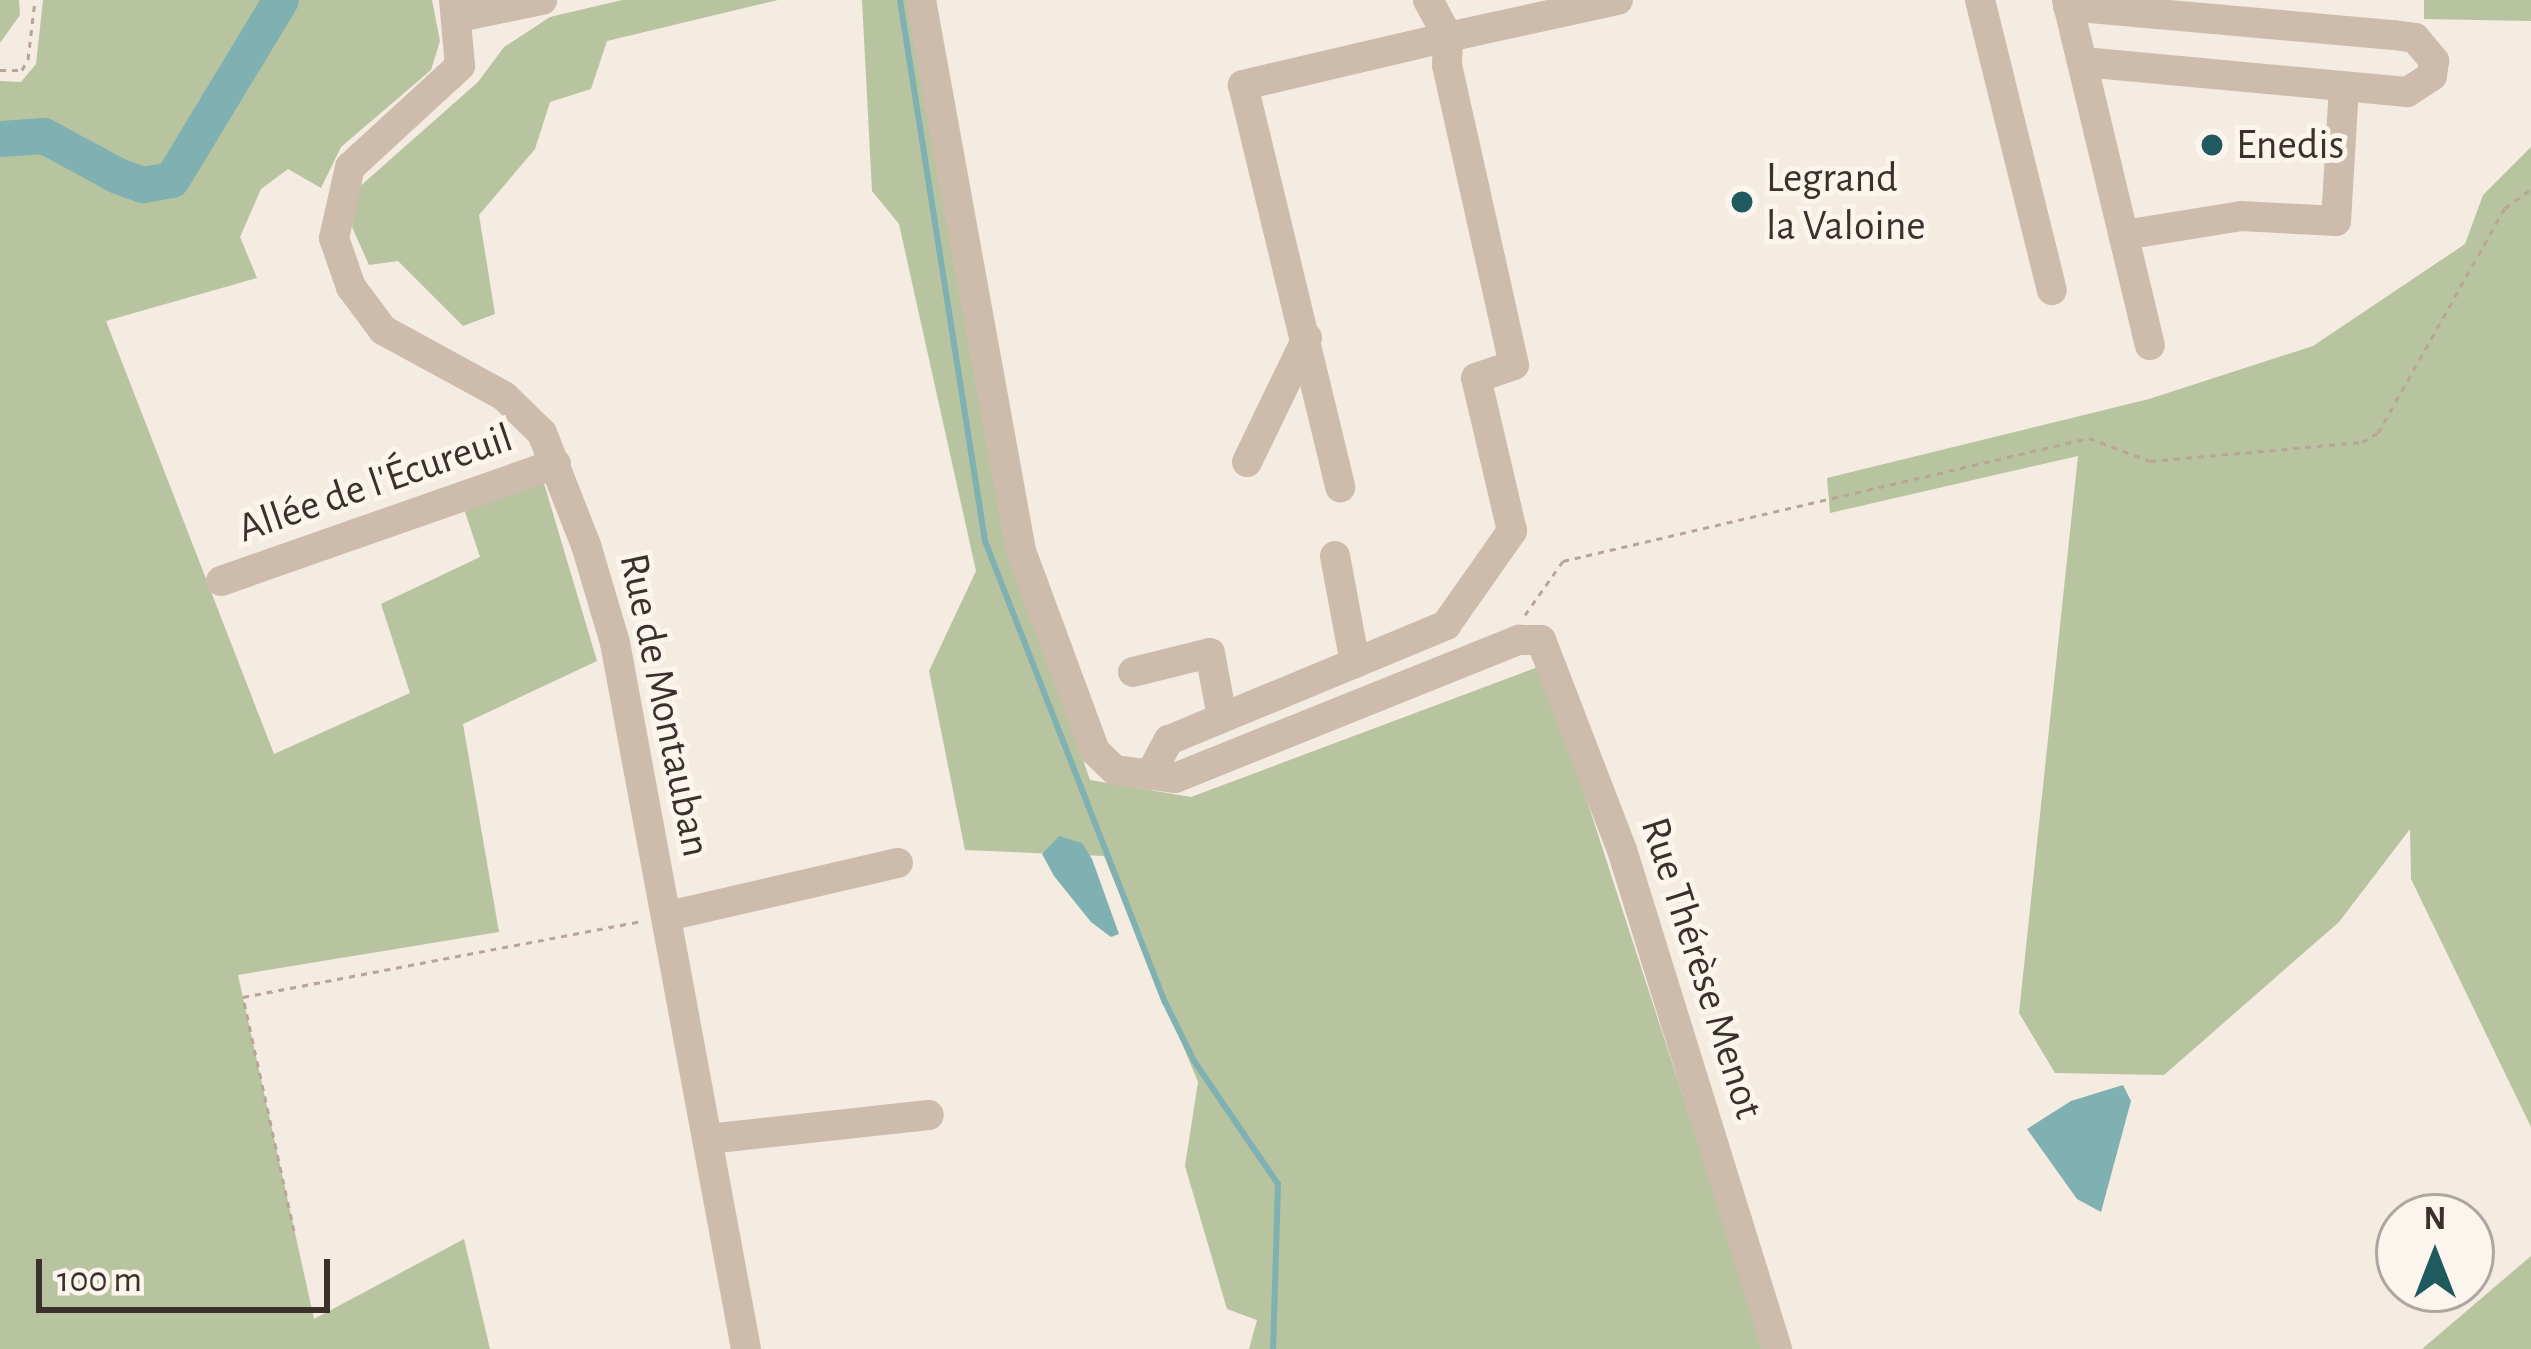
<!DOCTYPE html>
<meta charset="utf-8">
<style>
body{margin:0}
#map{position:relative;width:2531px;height:1349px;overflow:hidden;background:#f4ebe1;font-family:"Alegreya Sans",sans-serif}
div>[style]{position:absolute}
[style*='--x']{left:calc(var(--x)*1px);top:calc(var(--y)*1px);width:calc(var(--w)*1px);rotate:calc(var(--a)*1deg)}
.green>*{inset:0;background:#b8c4a0}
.water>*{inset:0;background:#7fb0b2}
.stream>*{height:6px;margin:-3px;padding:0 3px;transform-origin:3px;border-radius:3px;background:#7fb0b2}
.river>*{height:36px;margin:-18px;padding:0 18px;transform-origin:18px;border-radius:18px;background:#7fb0b2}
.path>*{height:3px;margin-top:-1.5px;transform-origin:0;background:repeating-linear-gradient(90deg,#b9a596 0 6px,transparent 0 12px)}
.minor>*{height:30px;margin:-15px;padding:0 15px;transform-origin:15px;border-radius:15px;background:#cdbbac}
.dots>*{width:33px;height:33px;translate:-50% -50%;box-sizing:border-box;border:6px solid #fbf5ee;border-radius:50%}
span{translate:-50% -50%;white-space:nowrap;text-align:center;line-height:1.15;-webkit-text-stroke:10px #fbf5ee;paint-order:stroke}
.poi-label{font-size:42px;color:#3b302b}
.left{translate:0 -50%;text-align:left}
.street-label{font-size:42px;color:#3b302b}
.north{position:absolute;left:2375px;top:1193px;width:120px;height:120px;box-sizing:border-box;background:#fbf5ee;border:3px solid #aea6a0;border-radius:50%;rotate:0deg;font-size:33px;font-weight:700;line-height:48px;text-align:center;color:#3b302b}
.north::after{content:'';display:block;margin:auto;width:42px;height:54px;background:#1f5a5e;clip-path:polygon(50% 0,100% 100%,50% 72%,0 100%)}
.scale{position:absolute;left:36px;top:1259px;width:294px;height:54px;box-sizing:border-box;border:6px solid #3b302b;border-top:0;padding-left:15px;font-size:36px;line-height:42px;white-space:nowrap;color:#3b302b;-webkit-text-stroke:9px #fbf5ee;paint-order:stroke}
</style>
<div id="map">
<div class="green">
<i style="clip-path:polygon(0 0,19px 0,20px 15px,0 43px)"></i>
<i style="clip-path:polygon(43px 0,432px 0,440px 41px,431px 70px,341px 147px,321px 188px,288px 169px,261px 189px,240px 237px,257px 278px,106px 321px,274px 754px,410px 693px,381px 604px,480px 557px,464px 509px,543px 480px,597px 661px,463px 724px,499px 932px,238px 975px,314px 1319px,464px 1239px,490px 1349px,0 1349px,0 81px,21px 82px,36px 64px)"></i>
<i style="clip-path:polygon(622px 0,778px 0,607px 41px,591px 89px,550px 102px,535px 149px,479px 215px,495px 314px,463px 326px,398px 261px,369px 265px,352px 227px,358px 188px,478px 82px,504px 47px,550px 17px)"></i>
<i style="clip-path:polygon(862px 0,909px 0,1005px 534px,1090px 780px,1191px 797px,1543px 665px,1765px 1349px,1249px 1349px,1257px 1320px,1227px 1309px,1185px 1166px,1198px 1082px,1104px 856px,965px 850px,929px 671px,976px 571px,899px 224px,872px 191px)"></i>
<i style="clip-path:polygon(2424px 0,2531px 0,2531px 21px,2424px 19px)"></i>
<i style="clip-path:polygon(2531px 147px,2531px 1127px,2411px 879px,2410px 829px,2339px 922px,2164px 1075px,2055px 1073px,2019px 1013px,2078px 456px,1830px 513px,1827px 478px,2149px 399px,2313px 346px,2465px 244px,2483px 195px)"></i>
<i style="clip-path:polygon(2531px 1256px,2531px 1349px,2422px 1349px)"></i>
</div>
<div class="water">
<i style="clip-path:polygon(1059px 836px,1082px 843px,1092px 859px,1119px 934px,1111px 937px,1091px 922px,1054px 876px,1042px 854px)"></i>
<i style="clip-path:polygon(2123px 1085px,2131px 1101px,2101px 1212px,2077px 1199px,2027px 1129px,2071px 1101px)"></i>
</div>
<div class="stream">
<i style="--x:900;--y:0;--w:548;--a:81.07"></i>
<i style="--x:985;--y:541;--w:495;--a:68.7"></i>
<i style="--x:1165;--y:1002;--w:66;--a:63.8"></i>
<i style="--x:1194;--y:1061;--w:149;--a:55.7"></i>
<i style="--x:1278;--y:1184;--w:165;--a:91.7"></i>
</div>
<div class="river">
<i style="--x:0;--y:139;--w:44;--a:-3.9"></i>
<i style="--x:44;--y:136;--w:84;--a:28.4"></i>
<i style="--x:118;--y:176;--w:27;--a:20"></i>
<i style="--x:143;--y:185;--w:29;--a:-10"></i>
<i style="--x:172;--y:180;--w:210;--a:-58.8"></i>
</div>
<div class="path">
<i style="--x:0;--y:70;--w:22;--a:0"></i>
<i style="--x:22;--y:70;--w:13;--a:-61"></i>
<i style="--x:28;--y:59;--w:59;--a:-83.2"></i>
<i style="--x:1525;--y:615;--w:66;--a:-54.9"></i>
<i style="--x:1563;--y:561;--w:540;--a:-13.16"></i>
<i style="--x:2089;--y:438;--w:65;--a:20.7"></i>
<i style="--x:2150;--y:461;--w:213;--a:-5.1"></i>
<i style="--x:2362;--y:442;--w:18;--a:-29"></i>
<i style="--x:2378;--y:433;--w:258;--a:-60.6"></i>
<i style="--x:2505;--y:208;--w:32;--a:-36"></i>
<i style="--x:294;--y:1231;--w:239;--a:-102.3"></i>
<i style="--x:243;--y:997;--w:406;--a:-10.8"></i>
</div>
<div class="minor">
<i style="--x:454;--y:0;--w:66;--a:84.8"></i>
<i style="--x:460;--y:66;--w:149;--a:137.4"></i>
<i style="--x:350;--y:167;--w:73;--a:102.7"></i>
<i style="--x:334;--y:238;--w:52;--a:70.9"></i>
<i style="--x:351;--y:287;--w:54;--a:53.3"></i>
<i style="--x:383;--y:330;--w:138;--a:28.6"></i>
<i style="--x:504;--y:396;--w:53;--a:44.2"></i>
<i style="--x:542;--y:433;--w:120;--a:68.6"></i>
<i style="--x:586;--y:545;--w:102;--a:73.5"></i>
<i style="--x:615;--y:643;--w:718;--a:79.49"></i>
<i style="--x:921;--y:0;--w:560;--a:79.71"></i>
<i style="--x:1021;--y:551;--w:213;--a:69.7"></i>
<i style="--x:1095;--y:751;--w:28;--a:44"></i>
<i style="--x:1115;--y:770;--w:61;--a:7.6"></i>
<i style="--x:1175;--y:778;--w:371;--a:-21.9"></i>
<i style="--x:1519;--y:640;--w:22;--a:0"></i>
<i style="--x:1541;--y:640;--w:225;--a:68.9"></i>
<i style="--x:1622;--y:850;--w:523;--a:72.74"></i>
<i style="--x:1428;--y:0;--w:42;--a:61.6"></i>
<i style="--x:1448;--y:37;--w:174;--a:-12.3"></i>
<i style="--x:1980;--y:0;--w:299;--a:76.1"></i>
<i style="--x:2067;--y:0;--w:355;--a:76.5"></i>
<i style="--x:2068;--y:6;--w:327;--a:5.1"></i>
<i style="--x:2394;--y:35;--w:21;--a:8"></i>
<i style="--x:2415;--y:38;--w:30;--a:50"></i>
<i style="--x:2434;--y:61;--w:15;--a:98"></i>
<i style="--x:2432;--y:76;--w:30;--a:147"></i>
<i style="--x:2407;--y:92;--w:325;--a:-174.7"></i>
<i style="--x:459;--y:17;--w:85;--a:-11.6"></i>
<i style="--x:2124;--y:235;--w:119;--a:-9.2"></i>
<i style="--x:2241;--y:216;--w:95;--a:3"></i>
<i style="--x:2336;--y:221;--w:134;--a:-86.6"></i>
<i style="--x:1247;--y:462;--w:138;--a:-64.2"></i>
<i style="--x:1335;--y:556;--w:109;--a:79.4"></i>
<i style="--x:221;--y:581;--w:355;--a:-19.3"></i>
<i style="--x:1133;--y:672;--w:79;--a:-13.9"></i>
<i style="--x:1210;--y:653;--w:65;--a:79.4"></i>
<i style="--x:1150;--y:775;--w:40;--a:-62"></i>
<i style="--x:1169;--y:740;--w:300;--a:-22.5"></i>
<i style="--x:1446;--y:625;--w:115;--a:-54.9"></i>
<i style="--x:1512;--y:531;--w:157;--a:-103.2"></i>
<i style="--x:1476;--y:378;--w:40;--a:-18.9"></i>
<i style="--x:1514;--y:365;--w:307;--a:-102.6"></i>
<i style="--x:1447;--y:65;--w:28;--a:-88"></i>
<i style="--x:1448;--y:37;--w:211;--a:166.8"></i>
<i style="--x:1243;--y:85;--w:414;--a:76.4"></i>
<i style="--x:668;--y:916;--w:236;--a:-13"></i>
<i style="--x:708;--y:1139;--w:222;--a:-6.2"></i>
</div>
<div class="dots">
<i style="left:2212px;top:145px;background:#1f5a5e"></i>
<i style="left:1742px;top:202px;background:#1f5a5e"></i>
</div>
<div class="poi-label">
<span class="left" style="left:2236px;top:145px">Enedis</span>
<span class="left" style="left:1766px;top:202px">Legrand<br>la Valoine</span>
</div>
<div class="street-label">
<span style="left:375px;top:483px;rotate:-19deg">Allée de l'Écureuil</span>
<span style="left:665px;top:705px;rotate:78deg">Rue de Montauban</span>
<span style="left:1702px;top:968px;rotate:72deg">Rue Thérèse Menot</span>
</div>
<div class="north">N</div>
<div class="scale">100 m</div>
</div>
